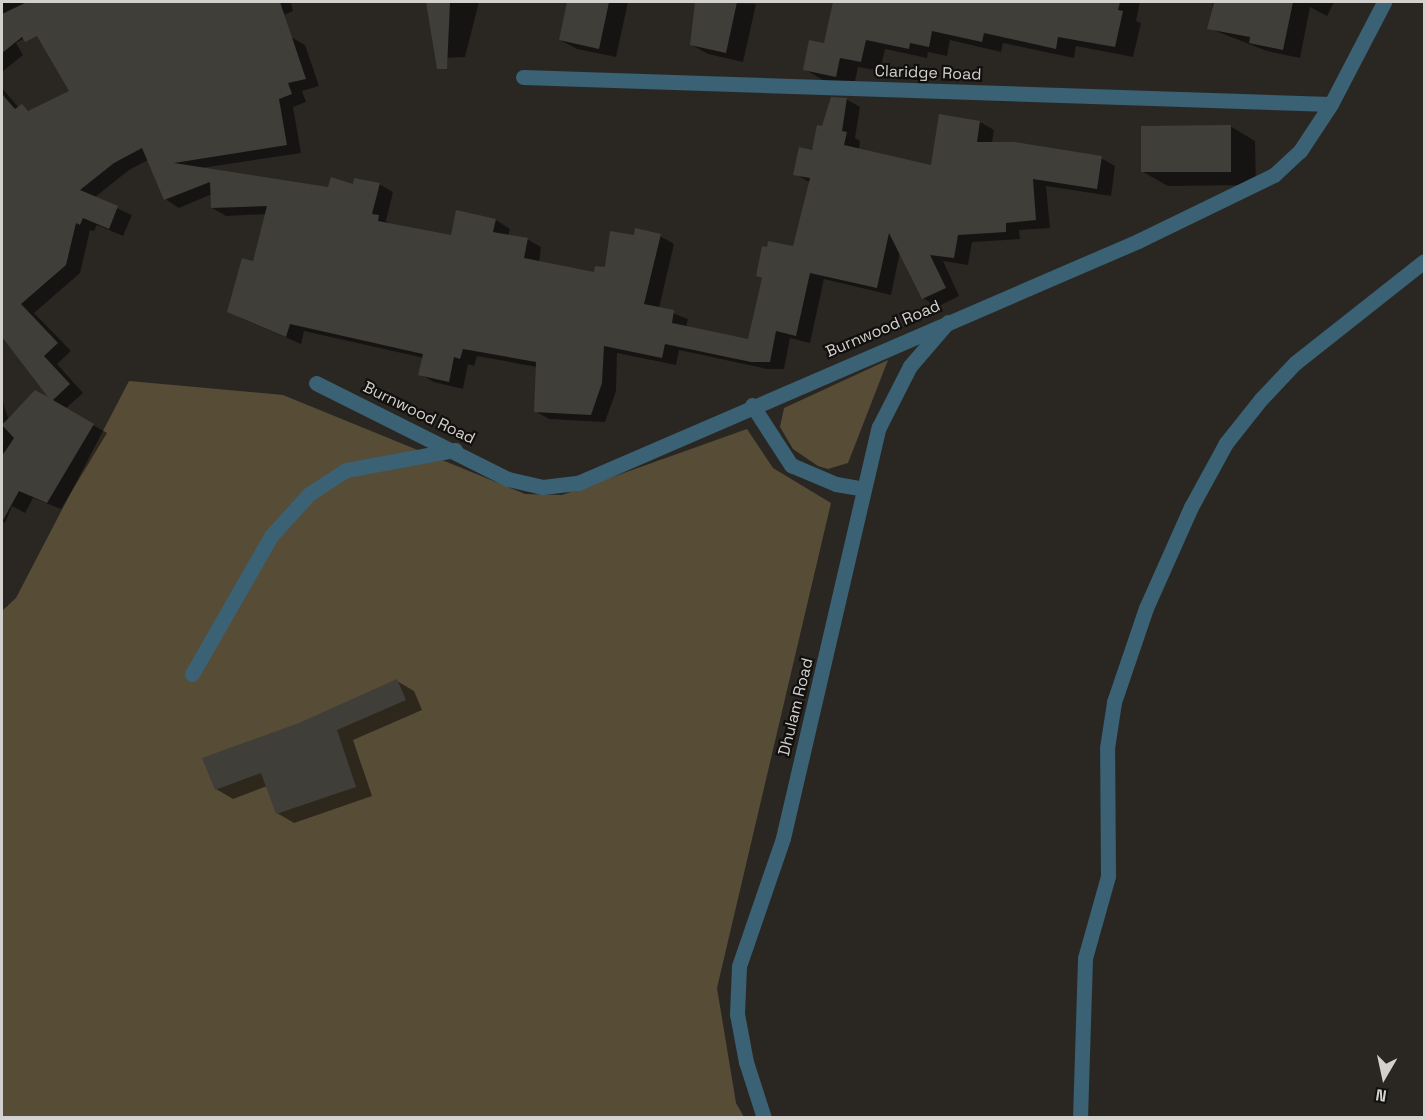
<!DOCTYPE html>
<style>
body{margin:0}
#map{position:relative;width:1426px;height:1119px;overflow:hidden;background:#2a2723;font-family:"Space Grotesk",sans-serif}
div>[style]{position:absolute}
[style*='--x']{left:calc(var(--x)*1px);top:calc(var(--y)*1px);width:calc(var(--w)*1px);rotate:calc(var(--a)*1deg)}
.green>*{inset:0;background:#574c36}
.shadow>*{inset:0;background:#0007}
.building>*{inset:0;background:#403e39}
.minor>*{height:15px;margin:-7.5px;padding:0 7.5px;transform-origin:7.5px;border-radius:7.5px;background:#3a6174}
span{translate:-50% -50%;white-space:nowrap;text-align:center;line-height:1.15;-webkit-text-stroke:4.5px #11100e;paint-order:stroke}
.street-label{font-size:16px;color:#d3d1ce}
.frame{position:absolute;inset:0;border:3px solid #d3d1ce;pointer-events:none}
.north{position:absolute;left:1354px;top:1047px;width:60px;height:60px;-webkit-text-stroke:4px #11100e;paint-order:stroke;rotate:189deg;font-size:16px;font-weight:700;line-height:24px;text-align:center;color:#d3d1ce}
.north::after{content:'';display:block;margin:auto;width:21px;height:27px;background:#d3d1ce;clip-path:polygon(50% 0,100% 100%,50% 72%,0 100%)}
</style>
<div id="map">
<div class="green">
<i style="clip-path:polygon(888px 360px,848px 463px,828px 469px,818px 466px,793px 449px,780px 427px,784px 408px)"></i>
<i style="clip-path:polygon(129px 381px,283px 395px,525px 494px,562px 495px,747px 429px,773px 468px,831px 503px,717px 988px,736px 1103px,744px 1117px,2px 1118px,2px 611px,16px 598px)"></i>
</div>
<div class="shadow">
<i style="clip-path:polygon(2px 2px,67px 2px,72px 9px,16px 43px,23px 55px,2px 72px)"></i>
<i style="clip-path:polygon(141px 2px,291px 2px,293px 11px,227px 40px,291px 37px,305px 45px,319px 86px,302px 91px,306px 102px,293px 107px,301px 153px,202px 168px,329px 189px,379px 184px,393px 192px,386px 221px,393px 226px,452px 237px,457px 212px,496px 220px,510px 229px,508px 236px,527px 239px,541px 247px,539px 263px,595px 274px,606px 269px,635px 236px,660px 236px,674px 244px,659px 308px,688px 319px,686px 327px,749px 340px,763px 279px,757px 276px,795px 248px,811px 183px,795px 174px,846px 99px,860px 107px,855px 138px,860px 141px,859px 150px,932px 166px,980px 122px,994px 130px,992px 143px,1101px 158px,1115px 166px,1111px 196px,1046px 186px,1050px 228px,1019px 230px,1020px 239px,972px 242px,968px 265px,943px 261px,959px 296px,937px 307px,923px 298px,900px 252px,891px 295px,824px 279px,810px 343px,790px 338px,784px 369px,767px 369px,679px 350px,676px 365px,617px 353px,616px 391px,605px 422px,549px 419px,535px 411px,537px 367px,477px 356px,474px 366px,468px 364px,463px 389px,434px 382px,420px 374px,424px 358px,304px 331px,301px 344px,243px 319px,229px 311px,254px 262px,267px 214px,226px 216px,212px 208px,212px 194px,179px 208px,165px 199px,148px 160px,129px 170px,94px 198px,132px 215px,123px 236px,97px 225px,94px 231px,90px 230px,80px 273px,34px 313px,71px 351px,57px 364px,83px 393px,65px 409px,107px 433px,61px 509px,33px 498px,25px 513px,12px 506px,5px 523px,2px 521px,2px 399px,8px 418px,36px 392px,53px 402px,2px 335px,5px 190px,2px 188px,2px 88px,19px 108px,31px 111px,72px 92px,41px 41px)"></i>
<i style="clip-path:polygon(427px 2px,479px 2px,465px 57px,444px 58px,436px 53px)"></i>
<i style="clip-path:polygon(569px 2px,628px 2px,616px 57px,577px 49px,560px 40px)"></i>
<i style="clip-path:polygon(697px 2px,756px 4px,743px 62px,708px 54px,692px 45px)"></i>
<i style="clip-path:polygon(834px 2px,1140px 2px,1136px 21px,1141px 23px,1133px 57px,1076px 46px,1074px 58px,1003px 43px,1001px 52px,950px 40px,947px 56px,928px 52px,927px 58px,885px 49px,880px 71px,858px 67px,854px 86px,823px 80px,804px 69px,825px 45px)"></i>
<i style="clip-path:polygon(1213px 2px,1334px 2px,1327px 16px,1310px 7px,1300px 58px,1267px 51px,1208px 28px)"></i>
<i style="clip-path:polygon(1230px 126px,1255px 141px,1256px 185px,1168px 186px,1143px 172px)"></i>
<i style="clip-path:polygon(397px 681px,414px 691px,422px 710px,353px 740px,372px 796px,294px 823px,277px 813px,267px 786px,233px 799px,216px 789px,299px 724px)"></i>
</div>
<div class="building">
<i style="clip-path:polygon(27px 2px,280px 2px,306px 79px,288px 83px,292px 94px,279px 99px,287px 145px,174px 163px,328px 187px,331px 177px,353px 184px,354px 178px,380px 183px,372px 214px,379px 215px,378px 221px,451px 235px,456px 210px,496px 219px,493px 232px,528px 238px,524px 258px,594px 272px,595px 266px,605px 267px,610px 231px,634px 235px,635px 228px,661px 234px,644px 304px,674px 310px,672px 323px,748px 339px,762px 278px,756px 276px,762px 246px,767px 247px,768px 241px,793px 246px,810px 178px,793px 175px,799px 147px,812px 150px,817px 125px,822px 126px,831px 97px,847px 98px,842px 131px,847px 132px,844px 145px,931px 165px,939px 114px,980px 121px,977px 142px,1015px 142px,1102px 156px,1097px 189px,1033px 179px,1036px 220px,1006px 223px,1006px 232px,958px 235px,954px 258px,930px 255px,946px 288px,922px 299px,889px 233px,877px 288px,810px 273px,796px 336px,776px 331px,770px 362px,751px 362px,665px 344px,662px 358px,604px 346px,602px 383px,591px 415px,534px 412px,536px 362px,463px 349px,460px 359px,454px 357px,449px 382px,418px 375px,423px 354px,290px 324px,286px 337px,227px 312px,242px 258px,253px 261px,267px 206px,211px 208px,210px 182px,164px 200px,142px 148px,114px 163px,80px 190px,118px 206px,109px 229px,83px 218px,80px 225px,76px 223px,66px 265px,21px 304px,58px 343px,44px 356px,70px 384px,53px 400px,94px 424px,47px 503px,19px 491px,2px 522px,2px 456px,14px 438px,2px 425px,35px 390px,48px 397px,2px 337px,2px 94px,15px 109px,22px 104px,28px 111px,69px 91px,37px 36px,25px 42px,22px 37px,2px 53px,2px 14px)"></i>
<i style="clip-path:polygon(426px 2px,450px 2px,447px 69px,437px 69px)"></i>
<i style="clip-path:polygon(567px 2px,609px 2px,599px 49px,559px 40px)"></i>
<i style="clip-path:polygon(695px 2px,737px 2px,726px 53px,690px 45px)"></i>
<i style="clip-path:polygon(833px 2px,1120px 2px,1118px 10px,1123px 11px,1115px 47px,1058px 37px,1056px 49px,984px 33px,982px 42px,932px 31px,929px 47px,910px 43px,909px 49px,866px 40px,861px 62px,840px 58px,836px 77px,803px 70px,809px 40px,824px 43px)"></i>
<i style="clip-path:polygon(1214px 2px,1293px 2px,1283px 50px,1249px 43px,1250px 37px,1207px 29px)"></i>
<i style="clip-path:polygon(1231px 125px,1231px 172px,1141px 172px,1141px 126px)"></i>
<i style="clip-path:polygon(397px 679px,406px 700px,337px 730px,356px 787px,276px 814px,261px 773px,215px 790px,202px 758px,299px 723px)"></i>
</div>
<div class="minor">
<i style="--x:523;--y:77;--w:808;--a:1.91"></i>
<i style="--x:316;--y:383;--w:215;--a:26.6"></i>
<i style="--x:508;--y:479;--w:36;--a:13"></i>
<i style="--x:543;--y:487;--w:35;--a:-7"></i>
<i style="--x:578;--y:483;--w:610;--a:-23.37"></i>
<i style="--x:1138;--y:241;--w:151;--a:-25.9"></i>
<i style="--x:1274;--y:175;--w:35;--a:-43"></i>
<i style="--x:1300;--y:151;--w:56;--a:-56.6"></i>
<i style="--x:1331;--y:104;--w:115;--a:-62.5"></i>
<i style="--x:752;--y:405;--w:72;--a:57"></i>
<i style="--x:791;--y:465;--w:49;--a:22.9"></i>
<i style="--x:836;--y:484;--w:27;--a:10"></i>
<i style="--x:192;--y:674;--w:159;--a:-60.2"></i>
<i style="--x:271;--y:536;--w:57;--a:-47.9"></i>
<i style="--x:309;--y:494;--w:44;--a:-33"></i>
<i style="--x:346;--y:470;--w:111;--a:-10.4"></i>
<i style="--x:764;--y:1118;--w:59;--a:-107.8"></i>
<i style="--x:746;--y:1062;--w:49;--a:-100.6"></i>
<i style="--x:737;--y:1014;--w:48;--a:-87.6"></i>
<i style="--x:739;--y:966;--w:135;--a:-71"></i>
<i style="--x:783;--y:838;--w:422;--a:-76.9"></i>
<i style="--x:879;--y:427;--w:68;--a:-63.1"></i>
<i style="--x:910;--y:366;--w:58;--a:-49.2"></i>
<i style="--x:1080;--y:1118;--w:160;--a:-88.2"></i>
<i style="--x:1085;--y:958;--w:85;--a:-74.3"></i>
<i style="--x:1108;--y:876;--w:128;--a:-90.4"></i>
<i style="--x:1107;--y:748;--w:47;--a:-81.3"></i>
<i style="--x:1114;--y:702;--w:99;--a:-71.2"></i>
<i style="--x:1146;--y:608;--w:111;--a:-66"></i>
<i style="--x:1191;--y:507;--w:73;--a:-61.3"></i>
<i style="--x:1226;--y:443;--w:56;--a:-51.5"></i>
<i style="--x:1261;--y:399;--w:50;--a:-46.6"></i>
<i style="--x:1295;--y:363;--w:164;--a:-38.3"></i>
</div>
<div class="street-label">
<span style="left:928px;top:73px;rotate:2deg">Claridge Road</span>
<span style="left:883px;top:329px;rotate:-23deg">Burnwood Road</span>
<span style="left:419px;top:413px;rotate:26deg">Burnwood Road</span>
<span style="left:796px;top:707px;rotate:-76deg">Dhulam Road</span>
</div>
<div class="frame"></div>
<div class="north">N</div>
</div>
